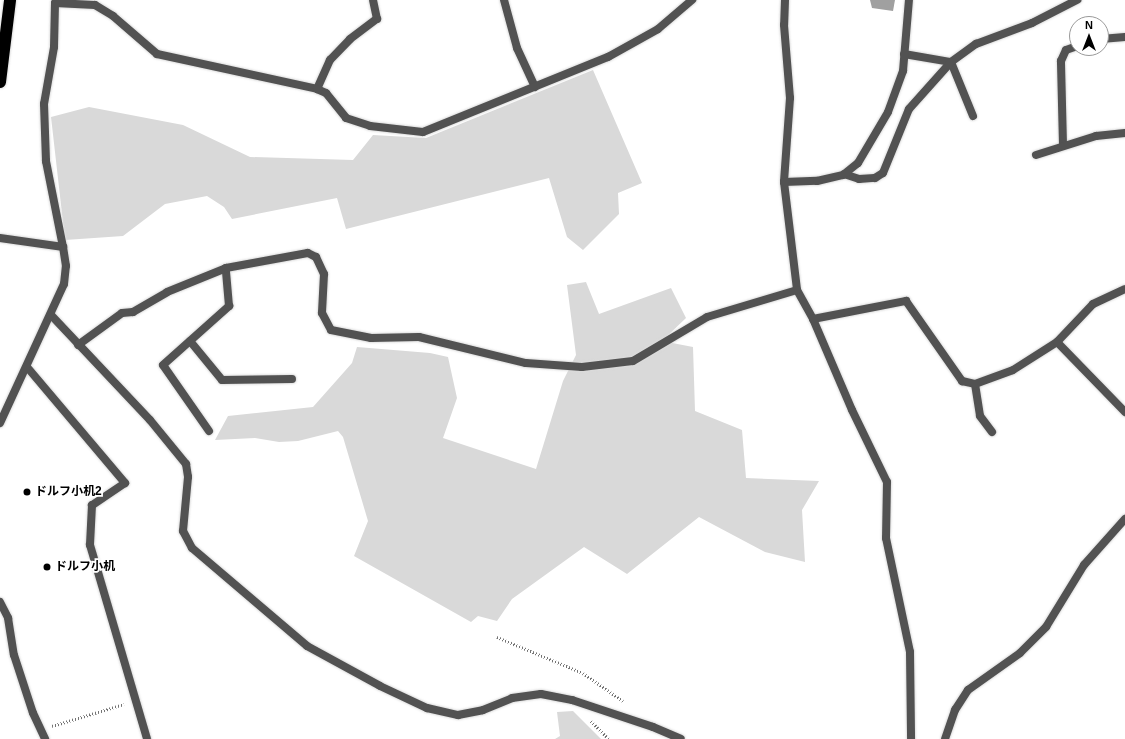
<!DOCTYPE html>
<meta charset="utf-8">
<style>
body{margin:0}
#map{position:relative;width:1125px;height:739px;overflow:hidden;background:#fff;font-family:Arial,"Noto Sans JP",sans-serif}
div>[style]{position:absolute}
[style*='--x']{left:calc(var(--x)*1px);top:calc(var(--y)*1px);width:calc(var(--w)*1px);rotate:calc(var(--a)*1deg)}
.green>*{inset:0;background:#d9d9d9}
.water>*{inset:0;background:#a0a0a0}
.path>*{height:2.5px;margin-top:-1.25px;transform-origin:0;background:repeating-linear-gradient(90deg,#747474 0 1px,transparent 0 3px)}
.roads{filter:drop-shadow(0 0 1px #dbdbdb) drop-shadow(0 0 1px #dbdbdb)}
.service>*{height:8px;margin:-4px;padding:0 4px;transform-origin:4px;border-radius:4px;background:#525252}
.minor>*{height:8px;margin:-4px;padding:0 4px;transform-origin:4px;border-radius:4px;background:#525252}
.tertiary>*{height:8px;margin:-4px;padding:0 4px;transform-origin:4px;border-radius:4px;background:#525252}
.motorway>*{height:12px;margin:-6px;padding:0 6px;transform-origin:6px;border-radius:6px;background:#000}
.dots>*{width:11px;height:11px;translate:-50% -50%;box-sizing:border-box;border:2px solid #fff;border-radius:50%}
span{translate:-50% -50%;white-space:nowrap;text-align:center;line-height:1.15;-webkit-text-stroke:3.5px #fff;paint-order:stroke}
.poi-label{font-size:12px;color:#000;font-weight:700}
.left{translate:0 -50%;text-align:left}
.north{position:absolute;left:1069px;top:16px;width:40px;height:40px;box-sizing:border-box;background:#fff;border:1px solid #999;border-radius:50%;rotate:0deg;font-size:11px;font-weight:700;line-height:16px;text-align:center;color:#000}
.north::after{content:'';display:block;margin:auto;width:14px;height:18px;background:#000;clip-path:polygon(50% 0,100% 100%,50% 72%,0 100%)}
</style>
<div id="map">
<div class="green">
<i style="clip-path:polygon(593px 70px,642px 183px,618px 193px,619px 214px,583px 250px,567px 237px,549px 178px,346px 229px,337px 198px,232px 219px,224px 207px,207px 196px,165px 204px,123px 236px,65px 240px,51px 117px,89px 107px,183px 125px,250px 157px,353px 160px,373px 135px,426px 138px)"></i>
<i style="clip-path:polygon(586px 282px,599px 314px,671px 288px,686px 318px,662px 341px,693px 347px,695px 411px,742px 430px,746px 478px,819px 481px,802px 510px,805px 562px,765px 552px,699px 517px,627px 574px,584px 547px,512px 599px,497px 621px,478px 616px,471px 622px,354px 556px,368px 521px,343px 437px,338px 431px,298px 441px,279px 442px,255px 438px,215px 440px,228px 416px,313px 407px,352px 363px,357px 347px,430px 353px,448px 357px,457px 398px,443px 438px,536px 469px,563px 381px,576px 355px,567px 285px)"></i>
<i style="clip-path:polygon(573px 711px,601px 739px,555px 739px,560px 736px,557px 712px)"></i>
</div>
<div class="water">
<i style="clip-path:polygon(870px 0,895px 0,893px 11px,872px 8px)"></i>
</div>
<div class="path">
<i style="--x:497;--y:637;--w:93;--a:22.7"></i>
<i style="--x:583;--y:673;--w:49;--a:35"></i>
<i style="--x:591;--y:721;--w:25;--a:45"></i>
<i style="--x:52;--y:726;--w:75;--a:-17"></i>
</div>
<div class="roads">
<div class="service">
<i style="--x:1101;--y:39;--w:24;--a:-5"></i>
<i style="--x:1063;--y:145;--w:84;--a:-91.4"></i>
<i style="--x:1061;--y:61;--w:12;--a:-66"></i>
<i style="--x:1066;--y:50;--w:12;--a:-20"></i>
<i style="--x:190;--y:341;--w:50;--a:50.6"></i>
<i style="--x:222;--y:380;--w:70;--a:-0.8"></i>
<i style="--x:975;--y:384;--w:32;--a:81"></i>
<i style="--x:980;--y:416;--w:20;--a:53"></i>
<i style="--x:209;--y:431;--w:80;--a:-124.9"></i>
<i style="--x:163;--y:365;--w:89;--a:-41.8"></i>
<i style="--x:229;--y:306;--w:38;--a:-95"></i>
</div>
<div class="minor">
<i style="--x:504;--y:0;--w:50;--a:74.8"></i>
<i style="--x:517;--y:48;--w:43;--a:65.2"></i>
<i style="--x:785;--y:0;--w:25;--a:92"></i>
<i style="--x:784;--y:25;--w:73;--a:85.3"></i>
<i style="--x:790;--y:98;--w:84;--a:94.1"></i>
<i style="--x:784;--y:182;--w:109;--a:83.1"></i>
<i style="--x:797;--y:290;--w:33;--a:61"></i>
<i style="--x:813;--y:319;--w:99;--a:66.8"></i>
<i style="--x:852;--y:410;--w:80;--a:64.1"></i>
<i style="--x:887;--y:482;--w:56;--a:91"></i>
<i style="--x:886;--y:538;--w:116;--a:78.1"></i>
<i style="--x:910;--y:652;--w:87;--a:89.3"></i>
<i style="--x:904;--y:54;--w:48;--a:9.7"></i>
<i style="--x:317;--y:89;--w:32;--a:-66"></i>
<i style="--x:330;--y:60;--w:29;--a:-46"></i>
<i style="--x:350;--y:39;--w:34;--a:-37"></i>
<i style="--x:377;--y:19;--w:19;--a:-102"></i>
<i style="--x:973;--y:116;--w:58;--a:-112.2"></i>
<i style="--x:951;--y:62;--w:31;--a:-36"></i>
<i style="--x:976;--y:44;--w:60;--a:-20.6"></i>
<i style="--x:1032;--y:23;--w:51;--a:-27.1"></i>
<i style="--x:1036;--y:155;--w:63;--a:-17.6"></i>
<i style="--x:1096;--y:136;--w:29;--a:-6"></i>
<i style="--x:844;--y:174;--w:16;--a:18"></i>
<i style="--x:859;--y:179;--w:16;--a:-4"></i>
<i style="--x:875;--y:178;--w:9;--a:-32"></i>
<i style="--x:883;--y:173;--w:69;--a:-67.9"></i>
<i style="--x:909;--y:109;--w:63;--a:-48.2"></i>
<i style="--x:0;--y:238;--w:64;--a:8.1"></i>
<i style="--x:51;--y:315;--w:144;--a:46.7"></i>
<i style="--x:150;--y:420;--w:57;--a:50.7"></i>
<i style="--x:186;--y:464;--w:13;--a:81"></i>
<i style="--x:188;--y:477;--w:54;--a:95.3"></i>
<i style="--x:183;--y:531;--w:19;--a:62"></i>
<i style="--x:192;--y:548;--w:151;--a:40.4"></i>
<i style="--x:307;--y:646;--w:83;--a:28.7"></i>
<i style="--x:380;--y:686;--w:52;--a:25.1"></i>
<i style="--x:427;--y:708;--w:32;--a:13"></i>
<i style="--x:458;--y:715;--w:25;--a:-11"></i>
<i style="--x:483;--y:710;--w:31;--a:-22"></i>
<i style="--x:512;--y:698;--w:29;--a:-8"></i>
<i style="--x:541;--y:694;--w:32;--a:11"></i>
<i style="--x:572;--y:700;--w:85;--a:18.4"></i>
<i style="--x:653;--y:727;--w:30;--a:23"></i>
<i style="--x:813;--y:319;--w:95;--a:-11"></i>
<i style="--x:906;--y:301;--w:98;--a:55"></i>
<i style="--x:962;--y:381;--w:13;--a:13"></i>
<i style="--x:975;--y:384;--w:40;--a:-20.2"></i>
<i style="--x:1013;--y:370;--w:52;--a:-32.5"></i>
<i style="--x:1057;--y:342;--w:52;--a:-46.5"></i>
<i style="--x:1093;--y:304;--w:35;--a:-25"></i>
<i style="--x:1057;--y:342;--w:98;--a:45.8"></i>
<i style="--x:78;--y:345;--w:54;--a:-36"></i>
<i style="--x:122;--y:313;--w:11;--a:-5"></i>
<i style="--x:133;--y:312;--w:39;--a:-30"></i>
<i style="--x:167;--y:292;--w:64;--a:-22.1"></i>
<i style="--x:226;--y:268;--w:83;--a:-10.4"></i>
<i style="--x:308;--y:253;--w:9;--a:27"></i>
<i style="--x:316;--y:257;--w:19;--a:65"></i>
<i style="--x:324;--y:274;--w:39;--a:93"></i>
<i style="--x:322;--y:313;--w:19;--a:62"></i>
<i style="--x:331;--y:330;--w:41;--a:11.3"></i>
<i style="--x:371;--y:338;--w:48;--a:-1.2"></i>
<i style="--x:419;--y:337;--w:110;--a:13.7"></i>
<i style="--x:526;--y:363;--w:56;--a:4.1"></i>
<i style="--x:582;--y:367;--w:51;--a:-6.7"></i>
<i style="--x:633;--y:361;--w:86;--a:-30.7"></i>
<i style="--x:707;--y:317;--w:94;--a:-16.7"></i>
<i style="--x:27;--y:367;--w:152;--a:49.8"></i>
<i style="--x:125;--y:483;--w:40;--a:146"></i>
<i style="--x:92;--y:505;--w:40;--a:92.9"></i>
<i style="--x:90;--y:545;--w:202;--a:73.6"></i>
<i style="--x:0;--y:423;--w:153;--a:-65.3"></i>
<i style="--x:64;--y:284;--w:18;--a:-84"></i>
<i style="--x:66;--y:266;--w:19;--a:-99"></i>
<i style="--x:63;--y:247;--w:88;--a:-101.2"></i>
<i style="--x:46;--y:161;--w:57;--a:-92"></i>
<i style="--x:44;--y:104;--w:58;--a:-80"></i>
<i style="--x:54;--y:47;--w:44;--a:-88.7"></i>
<i style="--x:55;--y:3;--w:40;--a:2.9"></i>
<i style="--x:95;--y:5;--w:21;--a:31"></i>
<i style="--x:113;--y:16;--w:58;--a:40.8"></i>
<i style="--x:157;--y:54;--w:164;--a:12.3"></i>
<i style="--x:317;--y:89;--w:10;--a:24"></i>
<i style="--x:326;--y:93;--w:32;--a:51"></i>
<i style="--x:346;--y:118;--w:25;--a:18"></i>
<i style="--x:370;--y:126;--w:53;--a:6.5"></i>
<i style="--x:423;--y:132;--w:200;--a:-22.1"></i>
<i style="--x:608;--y:57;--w:57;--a:-29.2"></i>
<i style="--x:658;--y:29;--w:45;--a:-40.5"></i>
<i style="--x:0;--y:602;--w:18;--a:63"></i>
<i style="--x:8;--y:618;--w:37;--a:81"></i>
<i style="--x:14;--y:655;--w:61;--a:71.9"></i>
<i style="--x:33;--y:713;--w:29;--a:65"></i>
<i style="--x:945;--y:739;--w:31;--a:-71"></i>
<i style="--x:955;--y:710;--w:24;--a:-57"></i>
<i style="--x:968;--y:690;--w:64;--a:-35.4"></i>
<i style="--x:1020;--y:653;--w:37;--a:-45"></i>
<i style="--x:1046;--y:627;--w:73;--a:-58.5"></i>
<i style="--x:1084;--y:565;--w:62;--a:-48.3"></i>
</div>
<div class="tertiary">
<i style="--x:784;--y:182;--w:33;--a:-2"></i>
<i style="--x:817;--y:181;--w:27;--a:-13"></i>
<i style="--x:843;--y:175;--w:19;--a:-39"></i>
<i style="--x:858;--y:163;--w:59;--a:-59.5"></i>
<i style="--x:888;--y:112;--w:44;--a:-69.9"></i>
<i style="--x:903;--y:71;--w:71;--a:-85.2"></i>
</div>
<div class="motorway">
<i style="--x:0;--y:82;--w:83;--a:-83"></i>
</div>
</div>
<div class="dots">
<i style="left:27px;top:492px;background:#000"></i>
<i style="left:47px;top:567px;background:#000"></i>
</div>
<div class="poi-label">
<span class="left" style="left:35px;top:492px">ドルフ小机2</span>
<span class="left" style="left:55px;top:567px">ドルフ小机</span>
</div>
<div class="north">N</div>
</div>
